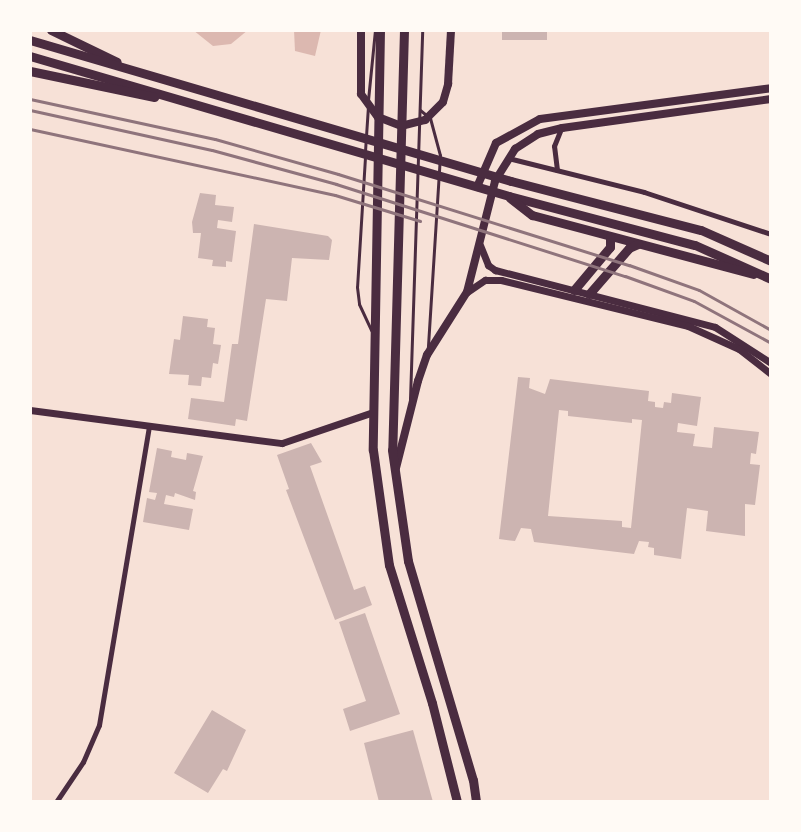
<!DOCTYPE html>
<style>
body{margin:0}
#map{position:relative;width:801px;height:832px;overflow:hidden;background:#f7e1d7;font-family:Montserrat,sans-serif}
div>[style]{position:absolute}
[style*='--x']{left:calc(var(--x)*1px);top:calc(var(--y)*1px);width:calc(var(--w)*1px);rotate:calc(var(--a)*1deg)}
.water>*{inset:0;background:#dcb8b0}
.building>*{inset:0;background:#ccb4b1}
.service>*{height:3px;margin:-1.5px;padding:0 1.5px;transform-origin:1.5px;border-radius:1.5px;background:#4a2c40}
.minor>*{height:5px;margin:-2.5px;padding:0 2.5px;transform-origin:2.5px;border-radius:2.5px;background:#4a2c40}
.tertiary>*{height:7px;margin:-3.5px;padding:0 3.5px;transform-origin:3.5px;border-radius:3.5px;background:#4a2c40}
.secondary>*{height:8px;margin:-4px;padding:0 4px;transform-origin:4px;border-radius:4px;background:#4a2c40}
.primary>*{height:9px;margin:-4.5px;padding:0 4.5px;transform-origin:4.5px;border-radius:4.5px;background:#4a2c40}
.rail>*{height:3px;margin:-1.5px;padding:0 1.5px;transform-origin:1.5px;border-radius:1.5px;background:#8f747c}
span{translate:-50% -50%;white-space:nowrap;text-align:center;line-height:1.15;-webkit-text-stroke:5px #fffaf5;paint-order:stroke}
.frame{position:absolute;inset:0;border:32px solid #fffaf5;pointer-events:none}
</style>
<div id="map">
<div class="water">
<i style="clip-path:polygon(193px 30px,248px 30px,231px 44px,213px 46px)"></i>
<i style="clip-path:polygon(294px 30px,321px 30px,315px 56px,295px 51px)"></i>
</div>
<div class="building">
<i style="clip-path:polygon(502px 30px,547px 30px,547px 40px,502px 40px)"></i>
<i style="clip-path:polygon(200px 193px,216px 195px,215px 205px,234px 207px,232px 222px,218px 220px,217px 228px,236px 231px,232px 262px,226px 261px,226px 267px,212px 266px,213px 260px,198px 258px,201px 233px,193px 233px,192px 222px)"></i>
<i style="clip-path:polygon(254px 224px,328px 236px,332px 240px,329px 260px,292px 258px,287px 301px,266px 299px,247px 421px,236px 419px,235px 426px,188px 419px,191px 398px,224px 402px,232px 344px,238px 344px)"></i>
<i style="clip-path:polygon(183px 316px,208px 319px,207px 327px,215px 328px,213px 344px,221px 345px,218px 364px,213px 363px,211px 378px,202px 377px,201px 386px,188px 385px,189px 375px,169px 374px,174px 339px,180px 340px)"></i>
<i style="clip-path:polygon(evenodd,518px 377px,530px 378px,529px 388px,545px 394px,550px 379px,649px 391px,648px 401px,655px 402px,655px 407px,663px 408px,664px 402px,671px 403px,672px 393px,701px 397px,697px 426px,678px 423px,677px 432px,695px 434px,693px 446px,712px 448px,714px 427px,759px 432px,756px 454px,751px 453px,750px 464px,760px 465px,755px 505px,745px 504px,745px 536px,706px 531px,708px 511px,687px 508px,681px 559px,654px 555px,654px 548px,648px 547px,649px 542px,639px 541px,634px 554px,534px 542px,531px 529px,521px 528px,515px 541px,499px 539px,518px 377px,559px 410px,568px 411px,568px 416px,632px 423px,632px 419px,642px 420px,631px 528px,622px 527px,622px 521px,548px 516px,559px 410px)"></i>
<i style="clip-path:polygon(311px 443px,322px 462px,310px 466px,354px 590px,365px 586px,372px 605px,335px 620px,286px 490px,289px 489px,277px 455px)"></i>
<i style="clip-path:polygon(157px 448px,172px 451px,171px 457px,186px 460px,187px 453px,203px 456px,193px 491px,196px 492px,195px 500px,175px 493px,174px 497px,166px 495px,164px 504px,193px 509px,189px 530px,143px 522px,147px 498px,155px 500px,157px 493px,149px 492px)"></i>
<i style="clip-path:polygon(365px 613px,400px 714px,350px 731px,343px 709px,366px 701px,339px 622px)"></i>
<i style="clip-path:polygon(212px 710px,246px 730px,227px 771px,223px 769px,208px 793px,174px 773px)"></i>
<i style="clip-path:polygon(413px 730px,433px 802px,379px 802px,364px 743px)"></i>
</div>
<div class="service">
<i style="--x:368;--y:100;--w:70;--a:-84.3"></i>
<i style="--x:420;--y:110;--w:13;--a:39"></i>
<i style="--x:430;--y:118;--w:38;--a:75"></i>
<i style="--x:440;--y:155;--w:193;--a:93.6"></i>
<i style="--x:365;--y:151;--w:45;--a:-86.2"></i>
<i style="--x:365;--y:157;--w:130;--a:93.5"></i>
<i style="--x:357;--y:287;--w:17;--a:83"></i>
<i style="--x:359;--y:304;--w:29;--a:65"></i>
<i style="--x:410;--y:399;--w:369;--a:-88.1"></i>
</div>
<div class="minor">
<i style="--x:508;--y:158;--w:140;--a:14"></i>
<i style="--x:644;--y:192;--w:134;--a:18.3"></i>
<i style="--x:557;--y:170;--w:24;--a:-97"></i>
<i style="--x:554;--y:146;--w:18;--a:-68"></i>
<i style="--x:56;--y:802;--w:48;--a:-56"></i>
<i style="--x:83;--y:762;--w:40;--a:-66.6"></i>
<i style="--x:99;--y:725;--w:304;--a:-80.5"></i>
</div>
<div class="tertiary">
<i style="--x:480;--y:245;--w:22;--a:68"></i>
<i style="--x:488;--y:265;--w:9;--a:36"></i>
<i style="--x:495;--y:270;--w:227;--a:14.5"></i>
<i style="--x:715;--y:327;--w:67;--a:32.7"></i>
<i style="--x:467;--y:292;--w:22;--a:-34"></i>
<i style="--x:485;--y:280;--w:16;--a:0"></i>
<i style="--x:501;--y:280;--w:193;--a:13.8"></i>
<i style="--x:688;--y:326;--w:56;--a:24.3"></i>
<i style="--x:739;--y:349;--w:41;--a:38"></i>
<i style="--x:30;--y:410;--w:254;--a:7.5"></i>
<i style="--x:282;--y:443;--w:96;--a:-18.8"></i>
</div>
<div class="secondary">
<i style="--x:361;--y:30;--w:64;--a:90"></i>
<i style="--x:361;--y:94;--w:29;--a:54"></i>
<i style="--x:378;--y:117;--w:25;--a:21"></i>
<i style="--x:401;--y:126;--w:25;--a:-14"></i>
<i style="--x:425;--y:120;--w:25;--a:-45"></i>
<i style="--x:443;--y:102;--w:19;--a:-74"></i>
<i style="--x:448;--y:84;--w:54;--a:-86.8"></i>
<i style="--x:477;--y:187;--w:48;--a:-66.6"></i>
<i style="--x:496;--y:143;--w:50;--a:-28.6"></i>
<i style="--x:540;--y:119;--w:233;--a:-7.6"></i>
<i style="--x:396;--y:468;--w:90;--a:-75.8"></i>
<i style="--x:418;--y:381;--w:28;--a:-71"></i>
<i style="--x:427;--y:355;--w:75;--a:-57.6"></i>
<i style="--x:467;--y:292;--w:114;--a:-75.8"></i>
<i style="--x:495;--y:181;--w:38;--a:-58"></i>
<i style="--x:515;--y:149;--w:27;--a:-33"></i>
<i style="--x:538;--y:134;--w:25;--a:-14"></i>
<i style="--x:562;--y:128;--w:211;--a:-7.9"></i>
</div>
<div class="primary">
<i style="--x:51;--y:30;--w:73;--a:25.9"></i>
<i style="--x:380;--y:30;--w:420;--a:91"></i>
<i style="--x:373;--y:450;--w:116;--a:82.1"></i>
<i style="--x:389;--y:565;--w:145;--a:72.7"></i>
<i style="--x:432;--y:703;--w:102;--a:75.8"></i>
<i style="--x:404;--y:30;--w:420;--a:91.6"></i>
<i style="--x:392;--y:450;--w:112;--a:81.8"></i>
<i style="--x:408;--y:561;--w:228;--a:73.5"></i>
<i style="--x:473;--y:780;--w:22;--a:82"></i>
<i style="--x:30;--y:40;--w:501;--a:16.34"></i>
<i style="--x:511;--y:181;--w:196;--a:14.5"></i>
<i style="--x:701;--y:230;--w:77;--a:23.9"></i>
<i style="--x:30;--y:56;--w:499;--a:16.3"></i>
<i style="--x:509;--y:196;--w:192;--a:14.8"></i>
<i style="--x:695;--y:245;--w:83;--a:24.1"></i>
<i style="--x:30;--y:71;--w:127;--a:11.8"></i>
<i style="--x:510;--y:198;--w:28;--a:38"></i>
<i style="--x:532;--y:215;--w:229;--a:14.9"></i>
<i style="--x:574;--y:290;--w:56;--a:-50.1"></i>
<i style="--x:610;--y:247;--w:10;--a:-90"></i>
<i style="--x:589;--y:294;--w:61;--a:-49"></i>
<i style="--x:629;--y:248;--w:10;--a:-24"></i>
</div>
<div class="rail">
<i style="--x:30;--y:99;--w:189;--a:12.2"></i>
<i style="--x:215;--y:139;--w:128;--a:15.9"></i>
<i style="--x:338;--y:174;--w:305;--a:17.4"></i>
<i style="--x:629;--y:265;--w:74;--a:19.7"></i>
<i style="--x:699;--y:290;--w:82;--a:29.1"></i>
<i style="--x:30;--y:110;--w:186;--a:12.4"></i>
<i style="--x:212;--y:150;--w:129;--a:15.3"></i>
<i style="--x:336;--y:184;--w:303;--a:17.7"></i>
<i style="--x:625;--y:276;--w:73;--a:19.9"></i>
<i style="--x:694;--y:301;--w:88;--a:28.6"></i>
<i style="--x:30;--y:129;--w:312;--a:12.2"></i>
<i style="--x:335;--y:195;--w:89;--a:17"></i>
</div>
<div class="frame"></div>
</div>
